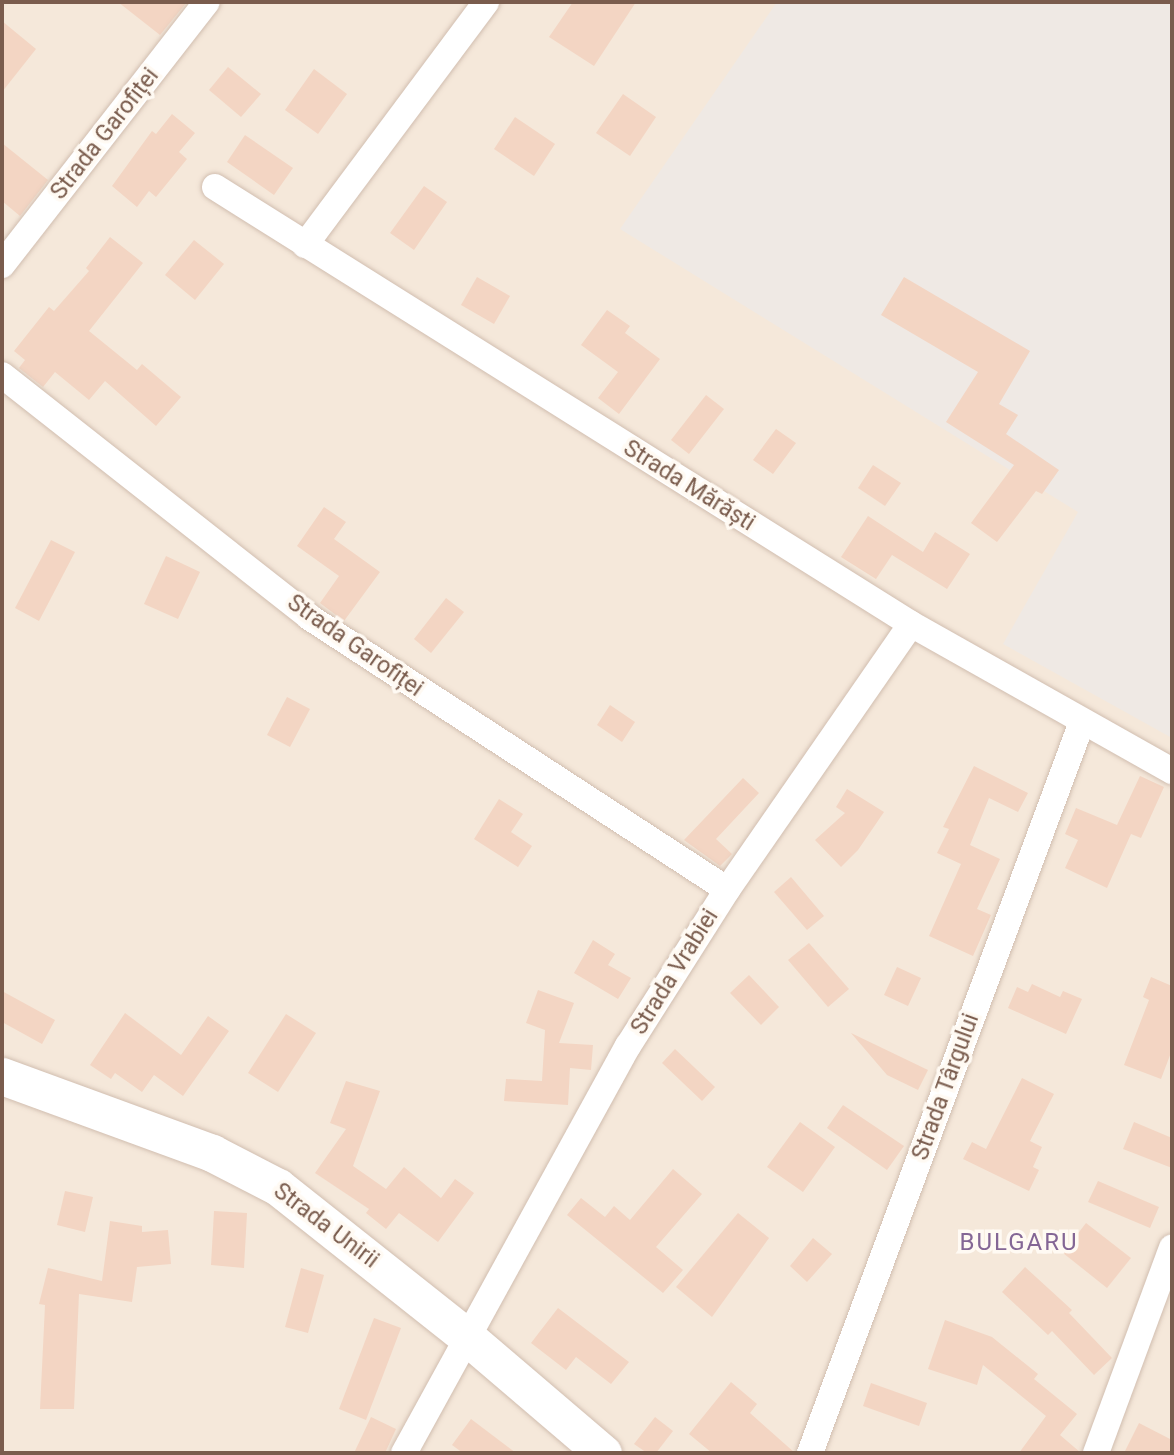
<!DOCTYPE html>
<meta charset="utf-8">
<style>
body{margin:0}
#map{position:relative;width:1174px;height:1455px;overflow:hidden;background:#fdf6ec;font-family:Roboto,sans-serif}
div>[style]{position:absolute}
[style*='--x']{left:calc(var(--x)*1px);top:calc(var(--y)*1px);width:calc(var(--w)*1px);rotate:calc(var(--a)*1deg)}
.residential>*{inset:0;background:#f5e8da}
.industrial>*{inset:0;background:#efe9e4}
.building>*{inset:0;background:#f3d5c3}
.roads{filter:drop-shadow(0 0 2px #d1beb0) drop-shadow(0 0 2px #d1beb0)}
.minor>*{height:26px;margin:-13px;padding:0 13px;transform-origin:13px;border-radius:13px;background:#fff}
.secondary>*{height:37px;margin:-18.5px;padding:0 18.5px;transform-origin:18.5px;border-radius:18.5px;background:#fff}
span{translate:-50% -50%;white-space:nowrap;text-align:center;line-height:1.15;-webkit-text-stroke:7px #fffaf3;paint-order:stroke}
.street-label{font-size:23px;color:#7a5c4d}
.neighbourhood-label{font-size:24px;color:#846695;letter-spacing:2px}
.frame{position:absolute;inset:0;border:4px solid #7a5c4d;pointer-events:none}
</style>
<div id="map">
<div class="residential">
<i style="clip-path:polygon(2px 2px,1172px 2px,1172px 1453px,2px 1453px)"></i>
</div>
<div class="industrial">
<i style="clip-path:polygon(777px 2px,1172px 2px,1172px 738px,1003px 644px,1078px 512px,620px 229px)"></i>
</div>
<div class="building">
<i style="clip-path:polygon(118px 2px,187px 2px,160px 35px)"></i>
<i style="clip-path:polygon(573px 2px,636px 2px,594px 66px,549px 37px)"></i>
<i style="clip-path:polygon(2px 21px,36px 49px,2px 92px)"></i>
<i style="clip-path:polygon(228px 67px,261px 94px,241px 117px,209px 90px)"></i>
<i style="clip-path:polygon(314px 69px,347px 94px,318px 134px,285px 110px)"></i>
<i style="clip-path:polygon(623px 94px,656px 117px,630px 156px,596px 133px)"></i>
<i style="clip-path:polygon(172px 114px,195px 133px,179px 152px,187px 159px,156px 197px,149px 191px,137px 207px,112px 186px,152px 131px,156px 134px)"></i>
<i style="clip-path:polygon(515px 117px,555px 144px,534px 176px,494px 149px)"></i>
<i style="clip-path:polygon(245px 135px,293px 168px,274px 195px,227px 162px)"></i>
<i style="clip-path:polygon(2px 143px,48px 180px,20px 216px,2px 201px)"></i>
<i style="clip-path:polygon(424px 186px,447px 202px,414px 250px,390px 233px)"></i>
<i style="clip-path:polygon(110px 237px,143px 263px,89px 331px,137px 370px,142px 364px,181px 397px,156px 426px,105px 381px,89px 400px,55px 372px,43px 387px,19px 368px,25px 360px,14px 351px,49px 307px,54px 311px,89px 271px,86px 268px)"></i>
<i style="clip-path:polygon(194px 240px,224px 264px,195px 300px,165px 275px)"></i>
<i style="clip-path:polygon(477px 277px,510px 296px,494px 324px,461px 305px)"></i>
<i style="clip-path:polygon(904px 277px,1030px 351px,999px 404px,1018px 415px,1006px 434px,1059px 470px,1042px 494px,1036px 491px,997px 542px,971px 523px,1014px 465px,946px 422px,978px 372px,881px 315px)"></i>
<i style="clip-path:polygon(607px 310px,630px 326px,625px 333px,660px 359px,619px 414px,598px 398px,618px 372px,581px 345px)"></i>
<i style="clip-path:polygon(706px 395px,724px 409px,689px 454px,671px 440px)"></i>
<i style="clip-path:polygon(776px 429px,796px 443px,773px 474px,753px 460px)"></i>
<i style="clip-path:polygon(873px 465px,901px 483px,885px 506px,858px 488px)"></i>
<i style="clip-path:polygon(324px 507px,346px 522px,334px 539px,380px 572px,344px 621px,320px 603px,339px 576px,297px 546px)"></i>
<i style="clip-path:polygon(868px 516px,923px 552px,935px 532px,970px 554px,947px 589px,892px 555px,876px 579px,841px 557px)"></i>
<i style="clip-path:polygon(51px 540px,75px 552px,39px 621px,15px 608px)"></i>
<i style="clip-path:polygon(166px 556px,200px 572px,178px 619px,144px 604px)"></i>
<i style="clip-path:polygon(446px 598px,464px 612px,431px 653px,414px 639px)"></i>
<i style="clip-path:polygon(287px 697px,310px 709px,290px 747px,267px 735px)"></i>
<i style="clip-path:polygon(610px 705px,635px 722px,622px 742px,597px 725px)"></i>
<i style="clip-path:polygon(974px 766px,1028px 793px,1018px 812px,989px 798px,970px 845px,1000px 859px,977px 909px,991px 915px,973px 956px,929px 936px,961px 864px,937px 853px,949px 829px,943px 827px)"></i>
<i style="clip-path:polygon(1140px 776px,1164px 787px,1141px 838px,1131px 834px,1107px 888px,1065px 868px,1078px 840px,1065px 834px,1076px 808px,1117px 825px)"></i>
<i style="clip-path:polygon(743px 778px,759px 793px,716px 839px,732px 854px,720px 866px,684px 840px)"></i>
<i style="clip-path:polygon(847px 789px,884px 812px,858px 850px,841px 867px,815px 840px,845px 813px,836px 807px)"></i>
<i style="clip-path:polygon(499px 799px,523px 814px,511px 832px,532px 846px,518px 867px,474px 839px)"></i>
<i style="clip-path:polygon(791px 877px,824px 916px,807px 930px,774px 892px)"></i>
<i style="clip-path:polygon(593px 940px,615px 954px,608px 965px,631px 978px,618px 999px,574px 973px)"></i>
<i style="clip-path:polygon(809px 943px,849px 989px,828px 1007px,788px 960px)"></i>
<i style="clip-path:polygon(897px 967px,921px 978px,908px 1006px,884px 995px)"></i>
<i style="clip-path:polygon(749px 975px,779px 1007px,761px 1025px,730px 993px)"></i>
<i style="clip-path:polygon(1151px 977px,1172px 986px,1172px 1050px,1161px 1079px,1124px 1065px,1149px 1000px,1143px 997px)"></i>
<i style="clip-path:polygon(1032px 984px,1060px 997px,1063px 991px,1082px 999px,1066px 1034px,1008px 1008px,1017px 987px,1028px 992px)"></i>
<i style="clip-path:polygon(538px 990px,574px 1003px,559px 1043px,593px 1045px,591px 1070px,570px 1068px,568px 1105px,504px 1101px,506px 1079px,542px 1081px,545px 1030px,526px 1023px)"></i>
<i style="clip-path:polygon(2px 991px,55px 1020px,42px 1044px,2px 1022px)"></i>
<i style="clip-path:polygon(125px 1013px,181px 1055px,208px 1016px,229px 1031px,183px 1096px,154px 1075px,142px 1092px,115px 1073px,111px 1079px,90px 1065px)"></i>
<i style="clip-path:polygon(286px 1014px,316px 1033px,278px 1092px,248px 1073px)"></i>
<i style="clip-path:polygon(851px 1033px,928px 1070px,918px 1090px,887px 1075px)"></i>
<i style="clip-path:polygon(675px 1049px,715px 1087px,702px 1101px,662px 1063px)"></i>
<i style="clip-path:polygon(1022px 1078px,1054px 1094px,1030px 1141px,1042px 1147px,1033px 1167px,1039px 1170px,1029px 1191px,963px 1159px,972px 1142px,986px 1149px)"></i>
<i style="clip-path:polygon(346px 1081px,380px 1091px,353px 1166px,386px 1189px,404px 1167px,441px 1198px,455px 1179px,474px 1193px,438px 1242px,399px 1213px,386px 1229px,366px 1213px,369px 1209px,315px 1173px,346px 1129px,330px 1123px)"></i>
<i style="clip-path:polygon(843px 1105px,904px 1146px,887px 1170px,827px 1128px)"></i>
<i style="clip-path:polygon(800px 1122px,835px 1147px,803px 1192px,767px 1167px)"></i>
<i style="clip-path:polygon(1134px 1122px,1172px 1138px,1172px 1168px,1123px 1149px)"></i>
<i style="clip-path:polygon(673px 1169px,702px 1194px,656px 1247px,683px 1270px,663px 1293px,567px 1215px,581px 1198px,605px 1217px,614px 1206px,630px 1220px)"></i>
<i style="clip-path:polygon(1098px 1181px,1159px 1207px,1150px 1228px,1088px 1202px)"></i>
<i style="clip-path:polygon(65px 1191px,93px 1197px,85px 1232px,57px 1225px)"></i>
<i style="clip-path:polygon(214px 1211px,247px 1213px,244px 1268px,211px 1265px)"></i>
<i style="clip-path:polygon(738px 1213px,769px 1238px,712px 1317px,676px 1287px)"></i>
<i style="clip-path:polygon(110px 1221px,142px 1226px,142px 1232px,168px 1230px,171px 1264px,137px 1267px,132px 1302px,79px 1294px,74px 1409px,40px 1409px,45px 1305px,39px 1304px,48px 1268px,102px 1281px)"></i>
<i style="clip-path:polygon(1086px 1223px,1131px 1258px,1107px 1288px,1063px 1253px)"></i>
<i style="clip-path:polygon(813px 1238px,832px 1254px,807px 1282px,790px 1266px)"></i>
<i style="clip-path:polygon(1025px 1267px,1072px 1310px,1069px 1313px,1112px 1358px,1094px 1375px,1052px 1331px,1048px 1335px,1002px 1292px)"></i>
<i style="clip-path:polygon(301px 1268px,324px 1275px,308px 1333px,285px 1327px)"></i>
<i style="clip-path:polygon(558px 1308px,629px 1362px,611px 1384px,576px 1357px,566px 1370px,531px 1343px)"></i>
<i style="clip-path:polygon(374px 1318px,401px 1328px,366px 1420px,339px 1409px)"></i>
<i style="clip-path:polygon(945px 1320px,992px 1337px,1038px 1374px,1034px 1379px,1077px 1414px,1060px 1435px,1081px 1453px,1019px 1453px,1046px 1416px,983px 1365px,977px 1385px,928px 1369px)"></i>
<i style="clip-path:polygon(731px 1382px,757px 1404px,750px 1413px,795px 1453px,712px 1453px,689px 1434px)"></i>
<i style="clip-path:polygon(871px 1383px,927px 1403px,919px 1426px,863px 1406px)"></i>
<i style="clip-path:polygon(371px 1417px,396px 1429px,385px 1453px,354px 1453px)"></i>
<i style="clip-path:polygon(655px 1417px,673px 1431px,656px 1453px,647px 1453px,634px 1444px)"></i>
<i style="clip-path:polygon(471px 1419px,516px 1453px,463px 1453px,452px 1445px)"></i>
<i style="clip-path:polygon(1139px 1423px,1172px 1440px,1172px 1453px,1124px 1453px)"></i>
</div>
<div class="roads">
<div class="minor">
<i style="--x:215;--y:187;--w:822;--a:32.12"></i>
<i style="--x:911;--y:624;--w:300;--a:29.4"></i>
<i style="--x:305;--y:245;--w:303;--a:-53.3"></i>
<i style="--x:2;--y:265;--w:333;--a:-52.1"></i>
<i style="--x:2;--y:375;--w:391;--a:38.2"></i>
<i style="--x:309;--y:617;--w:499;--a:33.1"></i>
<i style="--x:404;--y:1453;--w:465;--a:-61.2"></i>
<i style="--x:628;--y:1046;--w:185;--a:-57.6"></i>
<i style="--x:727;--y:890;--w:323;--a:-55.3"></i>
<i style="--x:810;--y:1453;--w:780;--a:-69.59"></i>
<i style="--x:1096;--y:1453;--w:219;--a:-69.7"></i>
</div>
<div class="secondary">
<i style="--x:2;--y:1076;--w:224;--a:20.1"></i>
<i style="--x:212;--y:1153;--w:74;--a:27.3"></i>
<i style="--x:278;--y:1187;--w:241;--a:38.4"></i>
<i style="--x:467;--y:1337;--w:179;--a:40.5"></i>
</div>
</div>
<div class="street-label">
<span style="left:105px;top:134px;rotate:-52deg">Strada Garofiței</span>
<span style="left:689px;top:486px;rotate:32deg">Strada Mărăști</span>
<span style="left:355px;top:646px;rotate:35deg">Strada Garofiței</span>
<span style="left:675px;top:972px;rotate:-58deg">Strada Vrabiei</span>
<span style="left:946px;top:1087px;rotate:-70deg">Strada Târgului</span>
<span style="left:326px;top:1226px;rotate:37deg">Strada Unirii</span>
</div>
<div class="neighbourhood-label">
<span style="left:1019px;top:1243px">BULGARU</span>
</div>
<div class="frame"></div>
</div>
